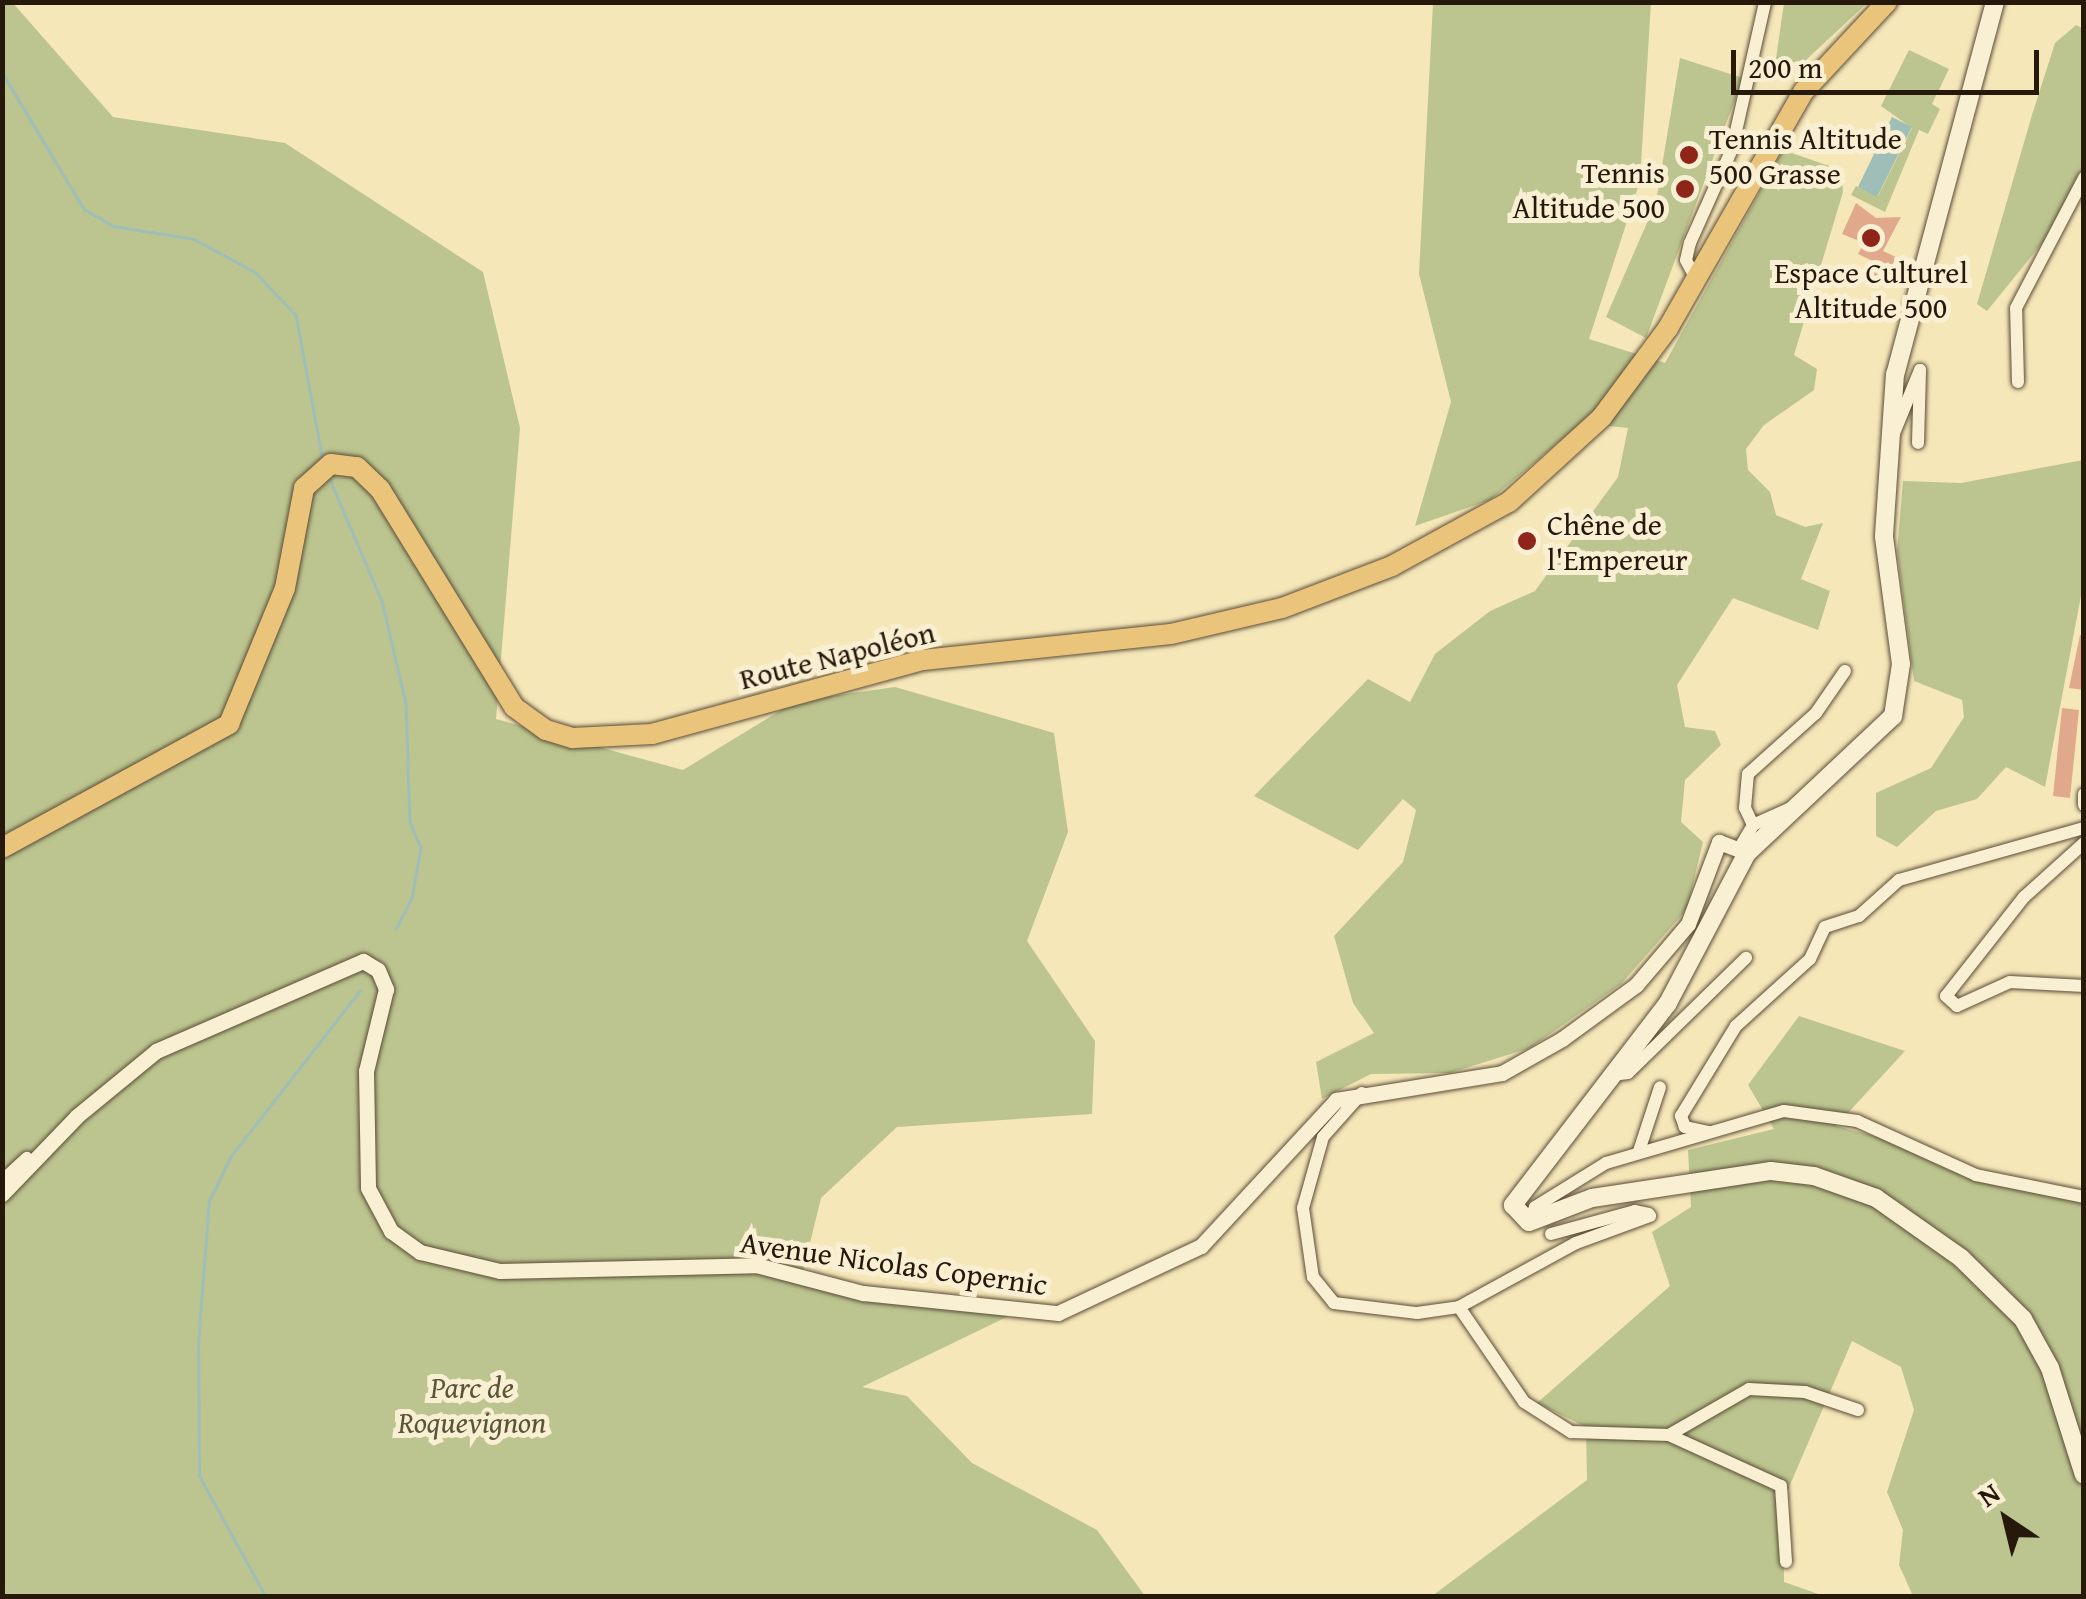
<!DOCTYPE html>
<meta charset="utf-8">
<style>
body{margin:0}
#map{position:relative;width:2086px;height:1599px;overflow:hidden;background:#f6e7b9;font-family:"Gentium Book Plus",serif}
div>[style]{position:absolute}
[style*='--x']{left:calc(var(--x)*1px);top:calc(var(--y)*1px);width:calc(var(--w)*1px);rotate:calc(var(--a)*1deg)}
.green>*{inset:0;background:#bcc58f}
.water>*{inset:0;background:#9ebeb7}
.stream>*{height:2.5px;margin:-1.25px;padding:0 1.25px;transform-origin:1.25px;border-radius:1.25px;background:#9ebeb7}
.building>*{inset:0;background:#e0a98c}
.roads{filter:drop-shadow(0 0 2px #5a4c37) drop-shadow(0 0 2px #5a4c37)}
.minor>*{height:12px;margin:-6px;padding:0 6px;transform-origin:6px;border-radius:6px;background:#f9efd2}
.tertiary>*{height:15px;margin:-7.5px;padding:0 7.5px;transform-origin:7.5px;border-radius:7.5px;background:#f9efd2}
.secondary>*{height:18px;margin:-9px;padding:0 9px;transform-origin:9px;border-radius:9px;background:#f9efd2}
.primary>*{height:20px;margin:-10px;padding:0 10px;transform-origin:10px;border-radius:10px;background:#ebc47c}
.dots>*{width:28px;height:28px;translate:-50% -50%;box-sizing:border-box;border:5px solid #f9efd2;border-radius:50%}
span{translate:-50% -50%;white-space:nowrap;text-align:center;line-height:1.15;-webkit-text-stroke:10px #f9efd2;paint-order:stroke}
.poi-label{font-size:30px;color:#26190c}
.left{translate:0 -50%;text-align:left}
.right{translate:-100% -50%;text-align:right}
.street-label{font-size:30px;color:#26190c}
.park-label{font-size:30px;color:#5a553a;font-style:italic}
.frame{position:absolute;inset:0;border:5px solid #26190c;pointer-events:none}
.north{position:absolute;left:1956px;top:1469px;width:100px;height:100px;-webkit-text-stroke:8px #f9efd2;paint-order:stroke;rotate:325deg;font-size:28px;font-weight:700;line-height:40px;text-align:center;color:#26190c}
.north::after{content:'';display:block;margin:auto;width:35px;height:45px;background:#26190c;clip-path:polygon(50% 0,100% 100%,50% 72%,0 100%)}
.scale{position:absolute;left:1731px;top:50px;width:308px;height:45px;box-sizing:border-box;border:5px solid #26190c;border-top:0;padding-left:12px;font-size:30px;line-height:35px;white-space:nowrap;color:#26190c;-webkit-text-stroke:8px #f9efd2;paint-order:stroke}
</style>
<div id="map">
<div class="green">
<i style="clip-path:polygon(12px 2px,113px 117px,285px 143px,483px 272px,520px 428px,496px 719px,683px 770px,796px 701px,895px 687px,1054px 733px,1068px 832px,1027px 941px,1095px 1041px,1092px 1114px,897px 1127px,821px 1198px,801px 1280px,1013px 1314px,862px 1387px,907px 1396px,972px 1463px,1097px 1530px,1145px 1596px,3px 1596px,2px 3px)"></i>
<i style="clip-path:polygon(1433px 3px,1651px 3px,1640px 181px,1589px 339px,1665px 363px,1783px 150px,1841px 170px,1843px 192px,1794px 355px,1817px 369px,1814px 390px,1764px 425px,1746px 449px,1748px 470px,1770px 492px,1776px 515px,1805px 527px,1823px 523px,1801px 579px,1830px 591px,1818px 630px,1733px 598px,1677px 685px,1685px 727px,1715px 731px,1721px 745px,1685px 780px,1681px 822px,1703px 842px,1687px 909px,1621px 984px,1530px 1048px,1450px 1073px,1371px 1074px,1322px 1099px,1316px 1062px,1374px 1033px,1353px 1003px,1334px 936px,1403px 862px,1416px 810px,1403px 799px,1358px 850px,1254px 796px,1368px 679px,1410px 702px,1435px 654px,1490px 611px,1535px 591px,1618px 477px,1628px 428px,1581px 423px,1490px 500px,1415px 526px,1451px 402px,1419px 274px)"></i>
<i style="clip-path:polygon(1784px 3px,1784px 2px,1867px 3px,1805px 61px,1775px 65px)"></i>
<i style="clip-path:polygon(2076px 25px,2084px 29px,2083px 193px,1987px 311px,1977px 304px,2032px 115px,2055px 43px)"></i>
<i style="clip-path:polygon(1909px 50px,1949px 69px,1932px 104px,1940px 109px,1928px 134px,1919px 130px,1885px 212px,1851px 195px,1856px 186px,1878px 196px,1912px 128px,1881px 106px)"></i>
<i style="clip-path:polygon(1680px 58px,1743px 78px,1646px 338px,1606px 317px,1656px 202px)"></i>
<i style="clip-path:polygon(2083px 460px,2083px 585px,2045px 787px,2006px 767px,1977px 799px,1936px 811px,1897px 847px,1876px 836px,1876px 793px,1931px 768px,1964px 717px,1962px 700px,1914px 681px,1897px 551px,1903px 481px,1961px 483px)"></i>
<i style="clip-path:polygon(1799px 1016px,1905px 1051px,1836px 1126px,1921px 1148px,1977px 1180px,2083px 1201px,2083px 1596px,1913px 1596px,1899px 1565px,1903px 1530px,1887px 1492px,1914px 1410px,1901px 1367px,1852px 1341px,1783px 1501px,1784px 1582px,1824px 1596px,1432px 1596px,1587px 1480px,1586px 1427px,1537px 1403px,1670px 1286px,1652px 1232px,1691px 1207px,1688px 1150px,1774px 1129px,1748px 1085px)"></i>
</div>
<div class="water">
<i style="clip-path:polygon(1892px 117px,1912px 127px,1877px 197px,1858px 187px)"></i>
</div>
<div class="stream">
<i style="--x:2;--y:72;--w:160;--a:59.1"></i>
<i style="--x:84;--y:209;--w:34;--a:30"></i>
<i style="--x:114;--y:226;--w:81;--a:9.2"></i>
<i style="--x:194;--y:239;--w:69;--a:28.4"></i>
<i style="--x:255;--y:272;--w:59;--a:46.4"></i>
<i style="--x:296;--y:315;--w:148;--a:79.5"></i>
<i style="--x:329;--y:477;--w:135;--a:66.9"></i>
<i style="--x:382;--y:601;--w:105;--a:76.8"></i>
<i style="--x:406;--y:703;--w:119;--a:88.1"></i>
<i style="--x:410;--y:822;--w:28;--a:67"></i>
<i style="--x:421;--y:848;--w:51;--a:100.2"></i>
<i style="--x:412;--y:898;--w:35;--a:117"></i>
<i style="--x:265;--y:1596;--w:137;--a:-118.8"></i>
<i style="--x:199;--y:1476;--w:133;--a:-90.4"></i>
<i style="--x:198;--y:1343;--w:142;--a:-85.6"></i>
<i style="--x:209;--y:1201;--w:50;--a:-63.9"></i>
<i style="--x:231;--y:1156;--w:210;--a:-52.1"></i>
</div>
<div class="building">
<i style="clip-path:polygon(1856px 203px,1876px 218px,1901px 217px,1883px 251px,1896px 257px,1884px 282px,1870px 275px,1877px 263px,1858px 254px,1864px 243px,1842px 234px)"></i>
<i style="clip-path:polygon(2080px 635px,2084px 635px,2084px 690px,2069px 688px)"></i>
<i style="clip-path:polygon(2062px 708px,2079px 710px,2070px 798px,2053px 796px)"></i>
</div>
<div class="roads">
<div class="minor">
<i style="--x:1696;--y:279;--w:21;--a:-118"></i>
<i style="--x:1686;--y:260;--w:17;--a:-77"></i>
<i style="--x:1690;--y:243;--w:103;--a:-65.9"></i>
<i style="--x:1732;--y:149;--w:151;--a:-77.3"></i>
<i style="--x:2018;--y:382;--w:74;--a:-91.5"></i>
<i style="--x:2016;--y:308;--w:147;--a:-62.4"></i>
<i style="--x:1890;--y:443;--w:79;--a:-67.7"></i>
<i style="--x:1918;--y:443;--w:73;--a:-88.4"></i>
<i style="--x:2084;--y:794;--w:11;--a:90"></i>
<i style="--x:1753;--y:825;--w:19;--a:-115"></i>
<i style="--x:1745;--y:808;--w:34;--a:-85"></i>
<i style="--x:1748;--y:774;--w:91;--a:-41.9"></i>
<i style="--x:1816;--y:713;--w:51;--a:-55.4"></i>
<i style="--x:2084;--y:843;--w:81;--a:138"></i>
<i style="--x:2024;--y:897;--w:126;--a:128.2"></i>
<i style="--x:1946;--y:996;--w:15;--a:42"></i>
<i style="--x:1957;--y:1006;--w:58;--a:-24.4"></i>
<i style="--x:2010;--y:982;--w:74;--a:3.1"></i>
<i style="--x:1740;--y:847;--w:26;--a:-59"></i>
<i style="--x:1753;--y:825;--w:44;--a:-24.2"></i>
<i style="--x:1612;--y:1075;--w:16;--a:-7"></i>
<i style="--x:1628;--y:1073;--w:165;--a:-44.3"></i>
<i style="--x:1362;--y:1093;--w:59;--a:131.6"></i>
<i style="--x:1323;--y:1137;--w:74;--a:105.7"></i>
<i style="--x:1303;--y:1208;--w:70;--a:81.8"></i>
<i style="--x:1313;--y:1277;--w:33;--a:51"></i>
<i style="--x:1334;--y:1303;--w:84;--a:6.9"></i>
<i style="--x:1417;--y:1313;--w:42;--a:-8.1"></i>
<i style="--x:1459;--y:1307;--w:133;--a:-28.7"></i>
<i style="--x:1576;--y:1243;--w:79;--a:-20"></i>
<i style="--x:1709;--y:1132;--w:25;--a:-168"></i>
<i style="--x:1685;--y:1127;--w:12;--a:-110"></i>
<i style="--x:1681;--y:1116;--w:105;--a:-58.6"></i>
<i style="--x:1736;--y:1026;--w:100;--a:-42.2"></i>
<i style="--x:1810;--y:959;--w:35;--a:-65"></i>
<i style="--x:1825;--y:927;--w:36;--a:-18"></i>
<i style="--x:1859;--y:916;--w:54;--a:-42"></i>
<i style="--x:1899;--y:880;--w:192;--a:-15.7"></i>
<i style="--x:1639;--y:1151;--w:67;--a:-71.8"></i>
<i style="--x:2;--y:1181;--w:34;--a:-43"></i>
<i style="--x:1529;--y:1222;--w:16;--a:-68"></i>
<i style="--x:1535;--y:1207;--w:84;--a:-31.8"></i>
<i style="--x:1606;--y:1163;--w:185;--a:-16.3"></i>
<i style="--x:1784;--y:1111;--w:74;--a:7.8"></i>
<i style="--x:1857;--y:1121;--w:131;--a:24.4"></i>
<i style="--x:1976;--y:1175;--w:110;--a:11.5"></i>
<i style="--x:1551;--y:1234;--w:87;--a:-15.3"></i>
<i style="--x:1635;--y:1211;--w:14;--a:12"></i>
<i style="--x:1459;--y:1307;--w:115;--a:55.6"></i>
<i style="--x:1524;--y:1402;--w:56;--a:32.6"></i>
<i style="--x:1571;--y:1432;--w:98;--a:1.8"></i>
<i style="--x:1669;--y:1435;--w:123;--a:24.5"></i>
<i style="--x:1781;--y:1486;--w:76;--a:86.2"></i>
<i style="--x:1669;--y:1435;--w:92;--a:-29.9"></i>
<i style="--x:1749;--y:1389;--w:56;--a:3.1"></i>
<i style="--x:1805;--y:1392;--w:56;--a:18.8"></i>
</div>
<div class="tertiary">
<i style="--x:2;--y:1194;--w:108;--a:-46.1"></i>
<i style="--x:77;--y:1116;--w:102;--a:-39.4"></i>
<i style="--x:156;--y:1051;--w:226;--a:-23.5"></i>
<i style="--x:363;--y:961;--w:17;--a:31"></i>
<i style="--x:378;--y:970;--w:21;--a:67"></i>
<i style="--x:386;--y:989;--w:84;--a:103.7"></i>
<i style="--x:366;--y:1071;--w:117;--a:89"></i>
<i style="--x:368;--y:1188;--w:49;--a:61.9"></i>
<i style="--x:391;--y:1231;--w:36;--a:36"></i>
<i style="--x:420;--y:1252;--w:82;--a:13.4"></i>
<i style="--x:500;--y:1271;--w:256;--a:-1.3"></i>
<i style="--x:756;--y:1265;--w:111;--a:14.7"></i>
<i style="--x:863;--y:1293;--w:196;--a:5.9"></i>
<i style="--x:1058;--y:1313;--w:158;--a:-25.1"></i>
<i style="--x:1201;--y:1246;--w:199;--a:-47.2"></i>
<i style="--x:1336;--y:1100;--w:168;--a:-9.2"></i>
<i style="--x:1502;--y:1073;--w:69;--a:-29.5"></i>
<i style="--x:1562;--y:1039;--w:92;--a:-36.1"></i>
<i style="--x:1636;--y:985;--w:80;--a:-49.6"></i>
<i style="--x:1688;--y:924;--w:88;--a:-69.3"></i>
<i style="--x:1719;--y:842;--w:30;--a:21"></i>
</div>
<div class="secondary">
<i style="--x:1995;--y:2;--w:385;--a:105"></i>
<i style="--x:1895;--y:374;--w:163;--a:93.9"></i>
<i style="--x:1884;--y:537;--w:128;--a:82.4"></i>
<i style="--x:1901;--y:664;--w:53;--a:98.7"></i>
<i style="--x:1893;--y:716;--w:200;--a:136.8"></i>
<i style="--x:1747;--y:853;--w:170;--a:117.8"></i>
<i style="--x:1668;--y:1003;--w:255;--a:127.5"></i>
<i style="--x:1513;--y:1205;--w:23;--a:47"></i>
<i style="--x:1529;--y:1222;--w:67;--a:-20.9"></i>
<i style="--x:1592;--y:1198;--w:181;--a:-8.6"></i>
<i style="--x:1771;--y:1171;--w:43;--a:6.6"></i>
<i style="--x:1814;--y:1176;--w:66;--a:19.5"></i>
<i style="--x:1876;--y:1198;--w:104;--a:35.2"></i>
<i style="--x:1961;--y:1258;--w:87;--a:44.5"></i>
<i style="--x:2023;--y:1319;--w:56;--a:61.1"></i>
<i style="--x:2050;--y:1368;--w:112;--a:72.4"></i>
</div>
<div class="primary">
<i style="--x:2;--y:848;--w:259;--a:-28.6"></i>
<i style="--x:229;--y:724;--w:147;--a:-67.6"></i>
<i style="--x:285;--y:588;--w:102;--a:-79.2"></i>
<i style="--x:304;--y:488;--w:36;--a:-42"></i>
<i style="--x:331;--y:464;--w:26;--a:7"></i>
<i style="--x:357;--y:467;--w:32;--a:44"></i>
<i style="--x:380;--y:489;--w:256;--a:58.4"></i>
<i style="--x:514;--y:707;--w:39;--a:36"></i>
<i style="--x:546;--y:730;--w:28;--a:17"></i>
<i style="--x:573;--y:738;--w:79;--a:-2.9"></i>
<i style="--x:652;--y:734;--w:281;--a:-15.3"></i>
<i style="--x:923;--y:660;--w:249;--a:-6"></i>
<i style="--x:1171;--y:634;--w:114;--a:-13.2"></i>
<i style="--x:1282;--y:608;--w:118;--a:-20.9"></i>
<i style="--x:1392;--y:566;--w:133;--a:-28.7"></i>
<i style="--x:1509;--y:502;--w:126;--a:-42.4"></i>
<i style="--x:1602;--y:417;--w:111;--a:-53.4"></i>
<i style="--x:1668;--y:328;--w:273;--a:-60.2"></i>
<i style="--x:1804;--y:91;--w:122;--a:-47"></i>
</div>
</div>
<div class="dots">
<i style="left:1689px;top:155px;background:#8f2418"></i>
<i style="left:1685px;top:189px;background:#8f2418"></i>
<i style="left:1871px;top:238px;background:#8f2418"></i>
<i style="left:1527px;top:541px;background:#8f2418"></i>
</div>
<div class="poi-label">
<span class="left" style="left:1709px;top:155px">Tennis Altitude<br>500 Grasse</span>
<span class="right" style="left:1665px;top:189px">Tennis<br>Altitude 500</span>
<span style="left:1871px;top:289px">Espace Culturel<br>Altitude 500</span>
<span class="left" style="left:1547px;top:541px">Chêne de<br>l'Empereur</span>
</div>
<div class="street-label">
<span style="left:837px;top:655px;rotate:-14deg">Route Napoléon</span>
<span style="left:894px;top:1263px;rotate:8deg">Avenue Nicolas Copernic</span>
</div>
<div class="park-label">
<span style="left:472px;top:1404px">Parc de<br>Roquevignon</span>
</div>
<div class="frame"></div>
<div class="north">N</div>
<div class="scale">200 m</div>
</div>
